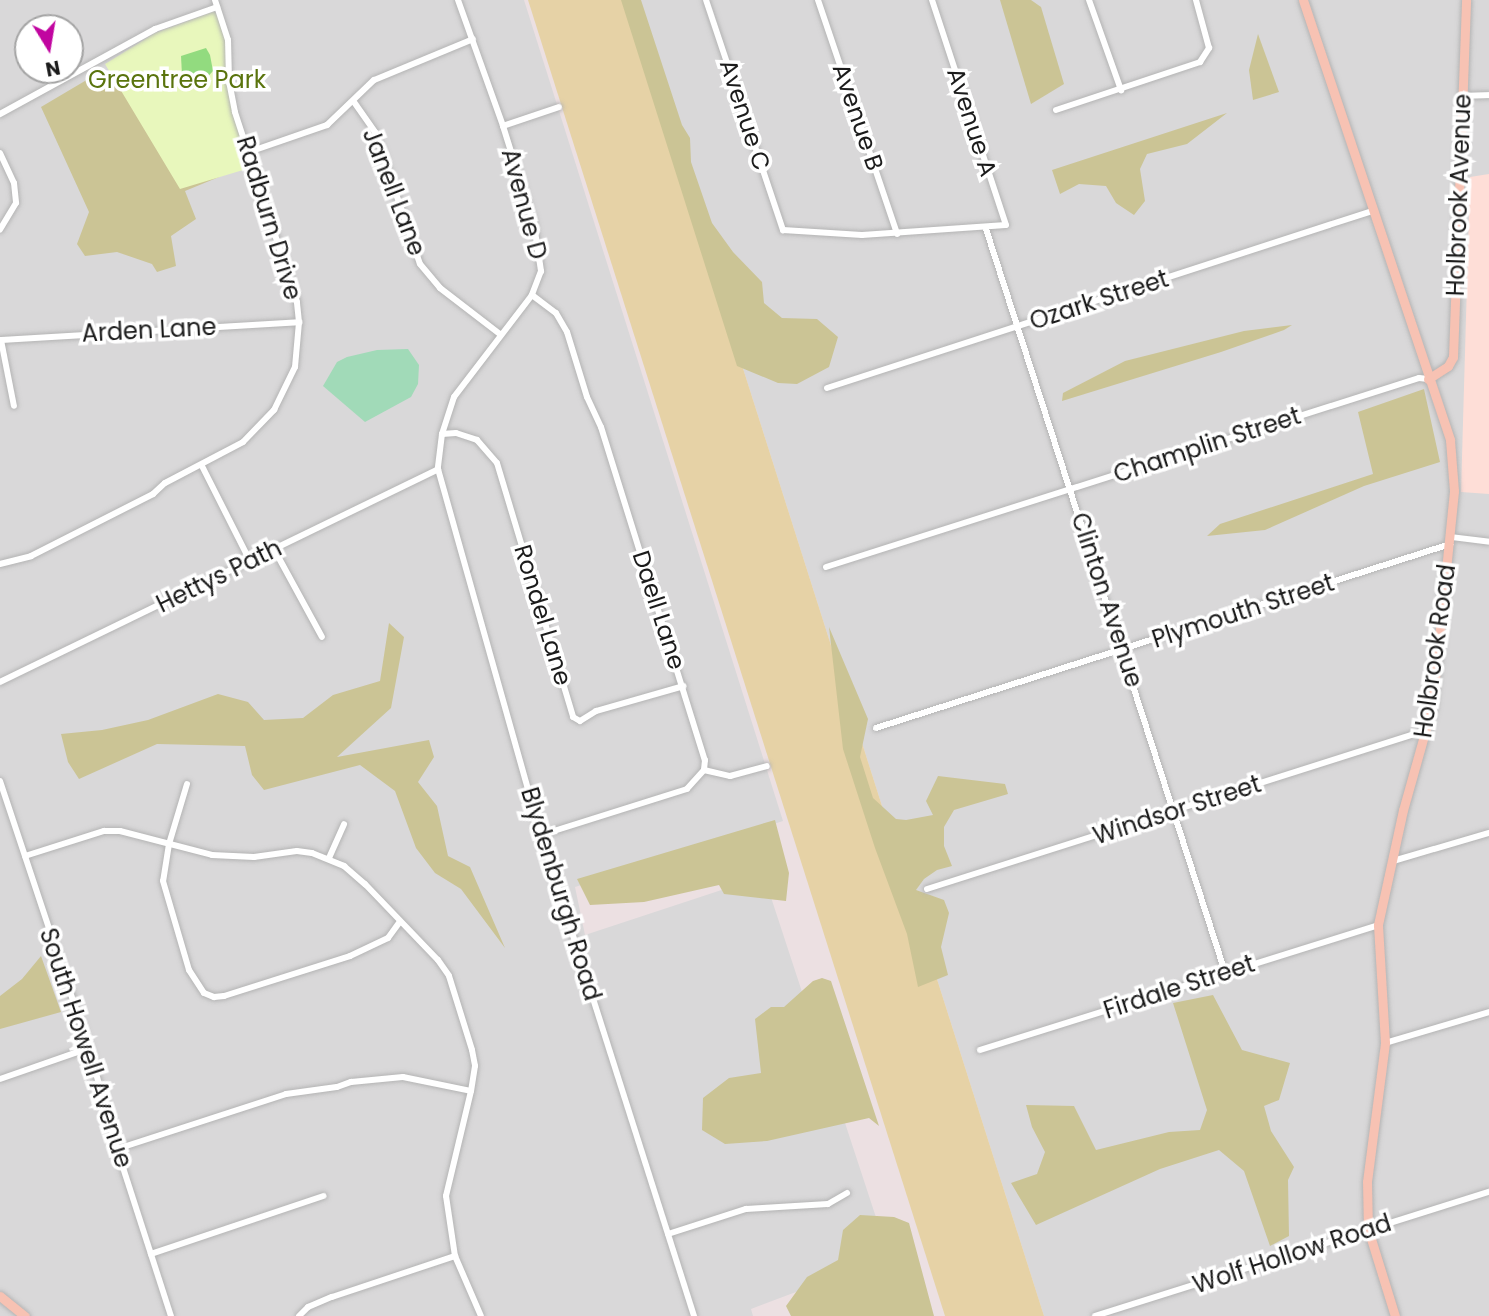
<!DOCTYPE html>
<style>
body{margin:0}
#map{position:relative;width:1489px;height:1316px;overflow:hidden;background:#ece0e2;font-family:Poppins,sans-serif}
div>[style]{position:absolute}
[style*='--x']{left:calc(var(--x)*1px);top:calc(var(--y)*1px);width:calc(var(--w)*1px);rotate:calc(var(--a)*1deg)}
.residential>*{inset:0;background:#d9d8d9}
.education>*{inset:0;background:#feded7}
.grass>*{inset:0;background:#e6d2a6}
.forest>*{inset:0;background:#cbc495}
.park>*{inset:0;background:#e8f7bc}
.pitch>*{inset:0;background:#92db7f}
.water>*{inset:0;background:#a1dab8}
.roads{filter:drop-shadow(0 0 2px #b4b4b4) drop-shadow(0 0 2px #b4b4b4)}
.street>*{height:6px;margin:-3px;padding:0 3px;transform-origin:3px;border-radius:3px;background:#fff}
.secondary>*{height:9px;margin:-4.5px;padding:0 4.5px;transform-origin:4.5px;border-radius:4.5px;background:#f7c2b3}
span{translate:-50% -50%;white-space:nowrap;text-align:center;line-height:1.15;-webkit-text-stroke:7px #fff;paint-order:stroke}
.park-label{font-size:24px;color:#5a740d}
.street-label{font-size:24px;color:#1b1b1b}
.north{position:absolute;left:14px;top:14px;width:70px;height:70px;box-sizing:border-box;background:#fff;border:2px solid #a4a4a4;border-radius:50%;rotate:169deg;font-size:19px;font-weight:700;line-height:28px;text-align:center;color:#1b1b1b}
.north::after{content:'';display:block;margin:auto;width:24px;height:32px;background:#c105a0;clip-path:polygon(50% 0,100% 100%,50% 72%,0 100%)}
</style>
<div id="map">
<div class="residential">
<i style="clip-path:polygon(evenodd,0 0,524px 0,783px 821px,575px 887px,585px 935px,764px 876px,889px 1257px,751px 1309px,753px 1316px,0 1316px,0 0,28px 28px,70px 28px,70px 70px,28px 70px,28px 28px)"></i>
<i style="clip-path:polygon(626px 0,1489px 0,1489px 1316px,1044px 1316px)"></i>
</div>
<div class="education">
<i style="clip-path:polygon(1489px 174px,1489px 494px,1461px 492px,1470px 177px)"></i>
</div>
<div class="grass">
<i style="clip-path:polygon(528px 0,626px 0,1044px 1316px,945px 1316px)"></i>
</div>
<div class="forest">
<i style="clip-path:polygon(621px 0,641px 0,682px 125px,690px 138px,691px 162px,712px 223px,733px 252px,762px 282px,764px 303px,782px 318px,817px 319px,838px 337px,829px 367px,797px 384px,778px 383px,737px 366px)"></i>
<i style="clip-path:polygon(1000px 0,1031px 0,1041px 7px,1064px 84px,1031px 104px)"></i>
<i style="clip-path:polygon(1258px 34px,1279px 92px,1253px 100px,1249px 70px)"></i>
<i style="clip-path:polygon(117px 74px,219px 177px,185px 191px,196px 219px,171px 236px,176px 266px,157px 272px,152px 264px,117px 252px,85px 256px,77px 244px,89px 212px,41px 107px,95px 75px)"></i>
<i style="clip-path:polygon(1227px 113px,1187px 144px,1147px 154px,1140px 169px,1145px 201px,1134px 215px,1116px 203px,1106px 186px,1079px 184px,1060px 194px,1052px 170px)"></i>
<i style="clip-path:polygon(1292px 325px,1284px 330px,1221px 352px,1062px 401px,1063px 393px,1125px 361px,1244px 331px)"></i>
<i style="clip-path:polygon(1424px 389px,1440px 462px,1364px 486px,1265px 530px,1207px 536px,1220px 524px,1373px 474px,1358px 412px)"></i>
<i style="clip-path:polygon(389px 623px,404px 637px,391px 708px,337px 757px,429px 740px,434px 757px,418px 782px,437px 806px,448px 856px,470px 867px,505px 948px,461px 889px,435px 873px,416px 848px,395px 791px,360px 765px,264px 790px,252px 775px,245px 746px,157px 744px,79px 779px,68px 762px,61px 734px,102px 730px,148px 720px,218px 694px,248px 702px,264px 720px,303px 718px,333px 695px,380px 681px)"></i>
<i style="clip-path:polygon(829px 627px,868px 719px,860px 757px,873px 798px,896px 819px,906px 820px,933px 815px,926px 801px,938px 776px,1005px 784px,1008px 794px,954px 810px,944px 827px,944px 846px,952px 866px,937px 870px,924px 879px,916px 890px,944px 900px,949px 913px,941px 947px,948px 975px,918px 987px,907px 934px,875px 848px,843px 749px)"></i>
<i style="clip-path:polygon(775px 820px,789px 873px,786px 901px,724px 894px,719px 885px,644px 902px,590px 905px,577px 879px)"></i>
<i style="clip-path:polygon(41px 956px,61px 1012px,0 1029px,0 996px,22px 979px)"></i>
<i style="clip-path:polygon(822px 978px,831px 981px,879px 1126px,869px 1118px,767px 1141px,725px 1144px,702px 1130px,703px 1098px,729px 1078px,761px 1073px,755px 1019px,771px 1007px,784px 1007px,813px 981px)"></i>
<i style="clip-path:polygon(1213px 995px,1242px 1050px,1290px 1063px,1279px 1100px,1264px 1106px,1271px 1131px,1294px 1167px,1288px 1180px,1289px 1236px,1270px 1246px,1244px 1171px,1219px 1150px,1160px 1169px,1036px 1225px,1011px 1183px,1037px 1174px,1045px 1152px,1032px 1127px,1026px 1105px,1074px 1106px,1096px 1150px,1169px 1132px,1200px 1130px,1207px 1110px,1173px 1003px)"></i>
<i style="clip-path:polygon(860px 1215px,894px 1217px,909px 1223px,934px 1316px,791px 1316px,786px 1306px,807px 1277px,838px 1260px,843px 1230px)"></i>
</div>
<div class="park">
<i style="clip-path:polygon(215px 11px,228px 40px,229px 80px,253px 167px,180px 189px,105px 64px,155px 33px)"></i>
</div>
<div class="pitch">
<i style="clip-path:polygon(206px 48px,210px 55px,213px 71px,202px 83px,190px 82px,182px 75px,181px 56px)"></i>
</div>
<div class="water">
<i style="clip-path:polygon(408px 349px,419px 365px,418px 384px,411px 397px,365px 422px,323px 386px,337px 362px,347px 357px,377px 350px)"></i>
</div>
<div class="roads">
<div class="street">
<i style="--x:458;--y:0;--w:134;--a:70.3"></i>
<i style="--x:503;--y:126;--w:104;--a:72.6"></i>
<i style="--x:534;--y:225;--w:47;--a:81.3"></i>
<i style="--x:541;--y:271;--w:26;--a:111"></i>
<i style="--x:532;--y:295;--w:128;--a:127.4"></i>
<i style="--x:454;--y:397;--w:39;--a:108"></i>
<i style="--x:442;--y:434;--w:35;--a:97"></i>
<i style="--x:438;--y:469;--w:380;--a:74.3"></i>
<i style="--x:541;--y:835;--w:505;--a:72.35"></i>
<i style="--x:706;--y:0;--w:243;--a:71.5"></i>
<i style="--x:783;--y:230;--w:79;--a:3.6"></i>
<i style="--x:862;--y:235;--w:144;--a:-4"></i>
<i style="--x:1006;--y:225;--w:237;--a:-108.2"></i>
<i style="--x:818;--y:0;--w:247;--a:71.3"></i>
<i style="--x:1089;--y:0;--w:96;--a:70.4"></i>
<i style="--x:1462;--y:96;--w:27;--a:-2"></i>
<i style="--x:354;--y:102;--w:37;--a:55"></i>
<i style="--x:375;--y:132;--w:139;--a:71.2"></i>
<i style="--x:420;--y:264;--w:31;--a:50"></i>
<i style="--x:440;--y:288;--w:76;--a:37.5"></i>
<i style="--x:1056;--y:110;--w:152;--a:-18.4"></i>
<i style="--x:1200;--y:62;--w:17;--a:-57"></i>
<i style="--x:1209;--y:48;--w:50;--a:-105.2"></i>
<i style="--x:0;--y:114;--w:177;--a:-28.7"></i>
<i style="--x:155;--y:29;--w:66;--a:-19.5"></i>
<i style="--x:503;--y:126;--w:59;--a:-18.7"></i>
<i style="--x:249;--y:152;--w:83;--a:-19.1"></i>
<i style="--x:327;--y:125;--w:65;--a:-43.8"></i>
<i style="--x:374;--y:80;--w:107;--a:-22.5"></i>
<i style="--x:0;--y:153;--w:33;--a:65"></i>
<i style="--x:14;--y:183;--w:20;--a:84"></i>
<i style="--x:16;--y:203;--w:31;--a:121"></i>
<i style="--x:986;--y:229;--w:780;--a:72.17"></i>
<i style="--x:532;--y:295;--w:30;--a:37"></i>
<i style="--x:556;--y:313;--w:22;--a:60"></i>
<i style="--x:567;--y:332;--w:68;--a:72.9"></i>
<i style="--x:587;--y:397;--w:33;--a:65"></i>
<i style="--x:601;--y:427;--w:349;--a:72.7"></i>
<i style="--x:705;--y:760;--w:10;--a:96"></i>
<i style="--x:704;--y:770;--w:25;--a:132"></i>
<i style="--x:687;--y:789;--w:153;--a:162.5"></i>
<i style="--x:0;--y:340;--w:300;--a:-3.4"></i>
<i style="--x:1;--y:340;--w:67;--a:78.9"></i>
<i style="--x:827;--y:388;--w:573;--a:-17.99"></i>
<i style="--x:442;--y:434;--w:14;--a:-4"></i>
<i style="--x:456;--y:433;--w:22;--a:18"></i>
<i style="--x:477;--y:440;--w:30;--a:49"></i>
<i style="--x:497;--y:463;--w:265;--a:73.3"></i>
<i style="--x:573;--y:717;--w:8;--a:30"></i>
<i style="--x:580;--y:721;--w:19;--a:-32"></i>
<i style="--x:596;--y:711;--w:91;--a:-15.9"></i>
<i style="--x:202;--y:466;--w:106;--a:63.2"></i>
<i style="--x:1451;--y:537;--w:38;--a:7"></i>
<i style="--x:274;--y:549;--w:100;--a:61.4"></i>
<i style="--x:0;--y:564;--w:32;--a:-14"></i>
<i style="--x:31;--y:556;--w:137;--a:-26.9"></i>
<i style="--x:153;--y:494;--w:16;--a:-43"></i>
<i style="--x:165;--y:483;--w:88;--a:-27.7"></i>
<i style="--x:243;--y:442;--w:45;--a:-45.9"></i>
<i style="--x:274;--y:410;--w:48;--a:-64"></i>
<i style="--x:295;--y:367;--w:45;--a:-84.9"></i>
<i style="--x:299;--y:322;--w:20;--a:-96"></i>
<i style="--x:297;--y:302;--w:200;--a:-108.1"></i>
<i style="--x:235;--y:112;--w:33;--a:-101"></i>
<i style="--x:229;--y:80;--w:40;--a:-91.4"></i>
<i style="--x:228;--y:40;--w:42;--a:-108"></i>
<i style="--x:826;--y:567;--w:622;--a:-17.68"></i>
<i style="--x:1419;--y:378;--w:9;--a:6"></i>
<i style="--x:0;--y:682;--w:487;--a:-25.9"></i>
<i style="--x:876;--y:728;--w:603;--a:-17.77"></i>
<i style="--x:704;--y:770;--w:27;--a:13"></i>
<i style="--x:730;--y:776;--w:38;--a:-15"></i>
<i style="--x:0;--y:781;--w:281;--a:71.6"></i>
<i style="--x:89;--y:1048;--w:105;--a:74.5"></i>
<i style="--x:117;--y:1149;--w:176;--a:72.1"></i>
<i style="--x:187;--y:784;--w:63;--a:106.7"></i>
<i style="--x:169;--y:844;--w:37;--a:99"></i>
<i style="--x:163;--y:881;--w:93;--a:73.7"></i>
<i style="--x:189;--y:970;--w:27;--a:57"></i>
<i style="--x:204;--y:993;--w:11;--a:22"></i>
<i style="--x:214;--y:997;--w:10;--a:-6"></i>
<i style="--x:224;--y:996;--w:132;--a:-17.6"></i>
<i style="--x:350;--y:956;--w:42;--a:-25.3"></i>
<i style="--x:388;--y:938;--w:19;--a:-54"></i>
<i style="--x:25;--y:856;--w:83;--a:-17.6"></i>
<i style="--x:104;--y:831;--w:16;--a:0"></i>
<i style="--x:120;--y:831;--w:95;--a:14.6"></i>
<i style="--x:212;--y:855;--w:42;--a:2.7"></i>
<i style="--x:254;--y:857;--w:43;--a:-7.9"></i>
<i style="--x:297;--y:851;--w:15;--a:8"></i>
<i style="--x:312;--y:853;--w:35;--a:22"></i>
<i style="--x:344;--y:866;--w:28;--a:41"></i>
<i style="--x:365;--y:884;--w:105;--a:46.2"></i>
<i style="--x:438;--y:960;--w:19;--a:55"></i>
<i style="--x:449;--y:976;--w:77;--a:72.7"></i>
<i style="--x:472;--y:1050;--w:16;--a:79"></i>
<i style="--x:475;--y:1066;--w:25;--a:99"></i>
<i style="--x:471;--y:1091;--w:108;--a:103.4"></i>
<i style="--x:446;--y:1196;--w:61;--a:81.5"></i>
<i style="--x:455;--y:1256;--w:65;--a:66.6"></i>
<i style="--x:329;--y:858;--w:37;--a:-66"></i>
<i style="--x:1393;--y:861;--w:100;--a:-16.3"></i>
<i style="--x:927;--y:889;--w:525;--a:-17.64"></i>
<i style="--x:1385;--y:1043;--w:109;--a:-16.6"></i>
<i style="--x:980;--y:1050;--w:417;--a:-17.4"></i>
<i style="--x:0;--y:1079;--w:94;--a:-19.2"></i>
<i style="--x:117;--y:1149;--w:178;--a:-18"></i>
<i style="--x:286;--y:1094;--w:51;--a:-7.8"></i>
<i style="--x:337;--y:1087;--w:15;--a:-20"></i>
<i style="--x:351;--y:1082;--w:52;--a:-5.5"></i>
<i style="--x:403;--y:1077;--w:69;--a:11.6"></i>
<i style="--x:668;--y:1234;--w:82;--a:-17.8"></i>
<i style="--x:746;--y:1209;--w:82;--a:-3.5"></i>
<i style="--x:828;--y:1204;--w:22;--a:-30"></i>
<i style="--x:151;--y:1254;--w:182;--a:-18.6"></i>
<i style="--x:299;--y:1316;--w:13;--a:-45"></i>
<i style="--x:308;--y:1307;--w:26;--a:-23"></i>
<i style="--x:332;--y:1297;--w:130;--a:-18.4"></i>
<i style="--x:1095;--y:1316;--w:413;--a:-17.5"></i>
</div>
<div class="secondary">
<i style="--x:1303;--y:0;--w:464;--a:71.5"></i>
<i style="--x:1450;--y:440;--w:51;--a:85.5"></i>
<i style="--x:1454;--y:491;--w:217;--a:95.8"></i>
<i style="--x:1432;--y:707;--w:107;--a:105.7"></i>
<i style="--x:1403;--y:810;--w:118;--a:102.3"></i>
<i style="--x:1378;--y:925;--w:118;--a:86.6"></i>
<i style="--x:1385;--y:1043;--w:140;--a:97.4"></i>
<i style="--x:1367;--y:1182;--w:47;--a:88.8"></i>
<i style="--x:1368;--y:1229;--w:91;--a:72.8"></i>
<i style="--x:1428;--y:379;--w:24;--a:-33"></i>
<i style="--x:1448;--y:366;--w:10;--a:-61"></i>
<i style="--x:1453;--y:357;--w:357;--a:-87.9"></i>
<i style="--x:0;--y:1296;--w:32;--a:39"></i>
</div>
</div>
<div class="park-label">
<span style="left:177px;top:80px">Greentree Park</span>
</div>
<div class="street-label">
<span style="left:745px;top:115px;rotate:72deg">Avenue C</span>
<span style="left:858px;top:117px;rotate:71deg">Avenue B</span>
<span style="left:972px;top:122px;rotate:72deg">Avenue A</span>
<span style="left:394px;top:192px;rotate:69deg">Janell Lane</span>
<span style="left:1459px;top:195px;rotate:-88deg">Holbrook Avenue</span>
<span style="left:524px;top:204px;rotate:75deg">Avenue D</span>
<span style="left:269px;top:218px;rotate:73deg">Radburn Drive</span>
<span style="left:1099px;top:300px;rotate:-18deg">Ozark Street</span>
<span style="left:149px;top:330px;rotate:-3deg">Arden Lane</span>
<span style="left:1207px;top:445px;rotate:-18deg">Champlin Street</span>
<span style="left:219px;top:576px;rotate:-26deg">Hettys Path</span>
<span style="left:1107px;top:600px;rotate:72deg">Clinton Avenue</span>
<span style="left:659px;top:610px;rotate:72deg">Daell Lane</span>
<span style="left:1243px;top:611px;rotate:-18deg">Plymouth Street</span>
<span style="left:543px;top:615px;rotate:73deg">Rondel Lane</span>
<span style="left:1435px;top:651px;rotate:-82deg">Holbrook Road</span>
<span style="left:1177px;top:810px;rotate:-18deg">Windsor Street</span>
<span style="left:561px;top:894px;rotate:73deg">Blydenburgh Road</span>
<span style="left:1179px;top:987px;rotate:-18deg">Firdale Street</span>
<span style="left:86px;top:1048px;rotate:72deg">South Howell Avenue</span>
<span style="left:1292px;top:1254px;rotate:-18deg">Wolf Hollow Road</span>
</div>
<div class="north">N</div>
</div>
